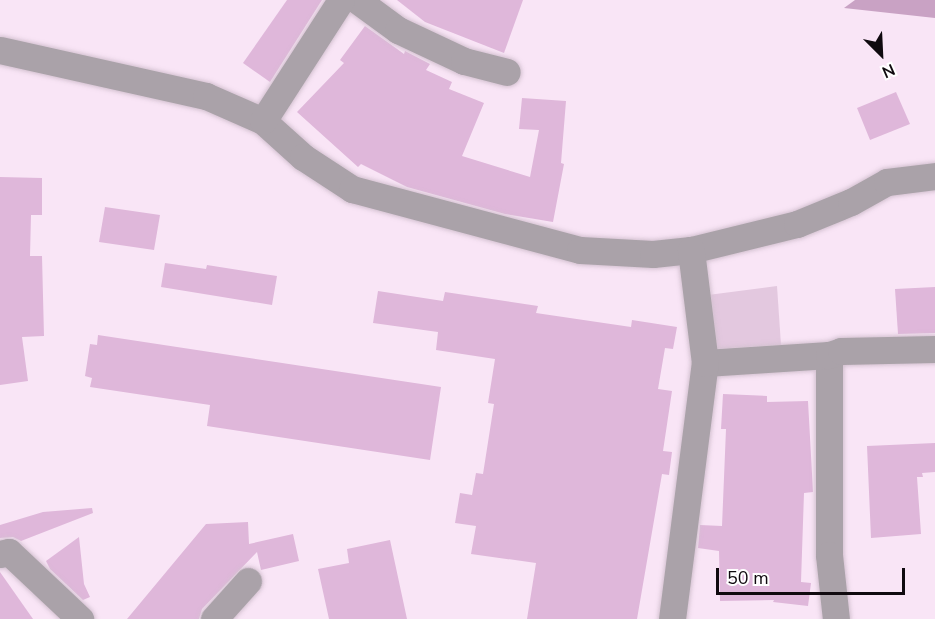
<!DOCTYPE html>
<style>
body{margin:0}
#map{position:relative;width:935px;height:619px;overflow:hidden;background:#f9e5f6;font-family:"Nunito Sans",sans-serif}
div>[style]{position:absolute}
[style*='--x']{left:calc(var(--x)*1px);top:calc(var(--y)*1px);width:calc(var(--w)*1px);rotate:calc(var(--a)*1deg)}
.green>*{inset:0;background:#e3c8df}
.forest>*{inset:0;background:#c9a2c4}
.building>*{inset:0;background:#dfb7da}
.roads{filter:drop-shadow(0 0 2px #d4c2d1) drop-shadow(0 0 2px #d4c2d1)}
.street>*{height:27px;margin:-13.5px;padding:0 13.5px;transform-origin:13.5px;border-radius:13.5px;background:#aaa2a9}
span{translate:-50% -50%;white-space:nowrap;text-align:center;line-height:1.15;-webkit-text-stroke:6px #fff;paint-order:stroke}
.north{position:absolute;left:851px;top:24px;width:60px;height:60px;-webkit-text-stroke:4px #fff;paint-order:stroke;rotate:156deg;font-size:16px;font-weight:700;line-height:24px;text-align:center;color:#100a0f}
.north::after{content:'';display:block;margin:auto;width:21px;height:27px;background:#100a0f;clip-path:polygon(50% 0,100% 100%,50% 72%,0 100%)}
.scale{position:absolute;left:716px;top:568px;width:189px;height:27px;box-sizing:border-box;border:3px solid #100a0f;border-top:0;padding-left:8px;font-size:18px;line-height:21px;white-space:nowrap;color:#100a0f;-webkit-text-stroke:4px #fff;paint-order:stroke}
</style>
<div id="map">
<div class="green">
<i style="clip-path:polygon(777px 286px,781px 345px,714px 349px,708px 295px)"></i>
</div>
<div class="forest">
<i style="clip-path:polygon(855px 0,935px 0,935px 18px,844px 8px)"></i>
</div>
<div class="building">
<i style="clip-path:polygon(287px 0,322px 0,270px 82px,243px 63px)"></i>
<i style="clip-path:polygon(397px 0,523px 0,504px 53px,425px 22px)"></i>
<i style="clip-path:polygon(365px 26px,404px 54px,405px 51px,430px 64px,426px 70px,452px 82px,449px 89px,484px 103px,462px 156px,530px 177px,539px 130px,519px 129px,522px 98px,566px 101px,561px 163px,564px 164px,553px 222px,505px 214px,407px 187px,361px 164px,358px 167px,297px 112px,344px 63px,340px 60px)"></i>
<i style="clip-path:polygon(896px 92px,910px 124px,870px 140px,857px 108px)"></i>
<i style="clip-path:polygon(0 177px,42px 178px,42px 215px,31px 215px,30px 256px,42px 256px,44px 336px,22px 337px,28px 381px,0 385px)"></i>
<i style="clip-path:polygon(105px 207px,160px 215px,154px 250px,99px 242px)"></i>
<i style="clip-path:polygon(165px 263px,206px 269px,207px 265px,277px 276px,272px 305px,161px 287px)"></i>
<i style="clip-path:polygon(935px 287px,935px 333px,898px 334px,895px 289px)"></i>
<i style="clip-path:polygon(378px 291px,443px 301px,445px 292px,538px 306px,536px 313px,631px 327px,632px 320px,677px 327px,673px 349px,665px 348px,658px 389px,672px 391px,663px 451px,672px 452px,669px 475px,662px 474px,637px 619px,527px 619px,536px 563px,471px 554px,476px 526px,455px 523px,460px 493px,472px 495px,476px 473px,483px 474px,494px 404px,488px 403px,495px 359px,436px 350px,438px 332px,373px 323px)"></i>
<i style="clip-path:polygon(98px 335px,441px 387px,430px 460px,207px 426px,210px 405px,90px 387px,92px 378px,85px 376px,90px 344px,97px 345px)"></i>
<i style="clip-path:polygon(723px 394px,767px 396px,767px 402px,808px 401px,813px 492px,804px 493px,801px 582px,811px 583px,808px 606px,773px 602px,774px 600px,720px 601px,719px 551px,698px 548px,700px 525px,722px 526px,726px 429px,721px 429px)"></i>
<i style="clip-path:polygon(935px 443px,935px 472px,922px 473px,923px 477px,917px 477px,921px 534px,871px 538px,867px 446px)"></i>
<i style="clip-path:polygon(92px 508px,93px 513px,21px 541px,13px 537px,0 538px,0 525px,43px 512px)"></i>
<i style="clip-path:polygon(248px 522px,249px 544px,293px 534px,299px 561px,261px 570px,257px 552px,202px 609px,199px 619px,127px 619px,206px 524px)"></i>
<i style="clip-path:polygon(79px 537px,84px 584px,90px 597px,83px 600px,50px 569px,46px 561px)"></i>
<i style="clip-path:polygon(390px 540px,407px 619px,329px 619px,318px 569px,349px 563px,347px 549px)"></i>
<i style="clip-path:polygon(0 572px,33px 619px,0 619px)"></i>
</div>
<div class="roads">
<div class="street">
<i style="--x:357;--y:0;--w:51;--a:36.2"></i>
<i style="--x:398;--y:30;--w:73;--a:25.2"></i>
<i style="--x:464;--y:61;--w:44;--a:14.3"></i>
<i style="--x:0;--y:50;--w:211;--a:12.6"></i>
<i style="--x:206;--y:96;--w:62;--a:23.7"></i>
<i style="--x:263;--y:121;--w:54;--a:42"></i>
<i style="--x:303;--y:157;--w:59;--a:33.1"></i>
<i style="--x:352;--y:189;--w:236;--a:15"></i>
<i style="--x:580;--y:250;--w:73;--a:3.1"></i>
<i style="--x:653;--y:254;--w:38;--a:-6"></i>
<i style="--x:691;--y:250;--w:109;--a:-13.8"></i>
<i style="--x:797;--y:224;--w:58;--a:-22.2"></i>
<i style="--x:851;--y:202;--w:41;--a:-29.1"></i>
<i style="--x:887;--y:182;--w:48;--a:-7.1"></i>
<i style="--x:263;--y:121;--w:144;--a:-57.2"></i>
<i style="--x:829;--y:355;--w:200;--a:90"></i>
<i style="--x:829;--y:555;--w:64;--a:83.8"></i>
<i style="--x:705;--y:363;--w:124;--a:-3.7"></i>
<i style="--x:829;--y:355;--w:13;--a:-18"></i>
<i style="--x:841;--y:351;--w:94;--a:-1.2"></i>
<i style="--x:0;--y:554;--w:9;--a:-13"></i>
<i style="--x:9;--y:552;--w:98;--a:43.3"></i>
<i style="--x:214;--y:619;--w:51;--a:-48.2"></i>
<i style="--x:672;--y:619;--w:258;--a:-82.7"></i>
<i style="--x:705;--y:363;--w:114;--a:-97.1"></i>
</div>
</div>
<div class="north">N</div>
<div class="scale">50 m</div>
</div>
